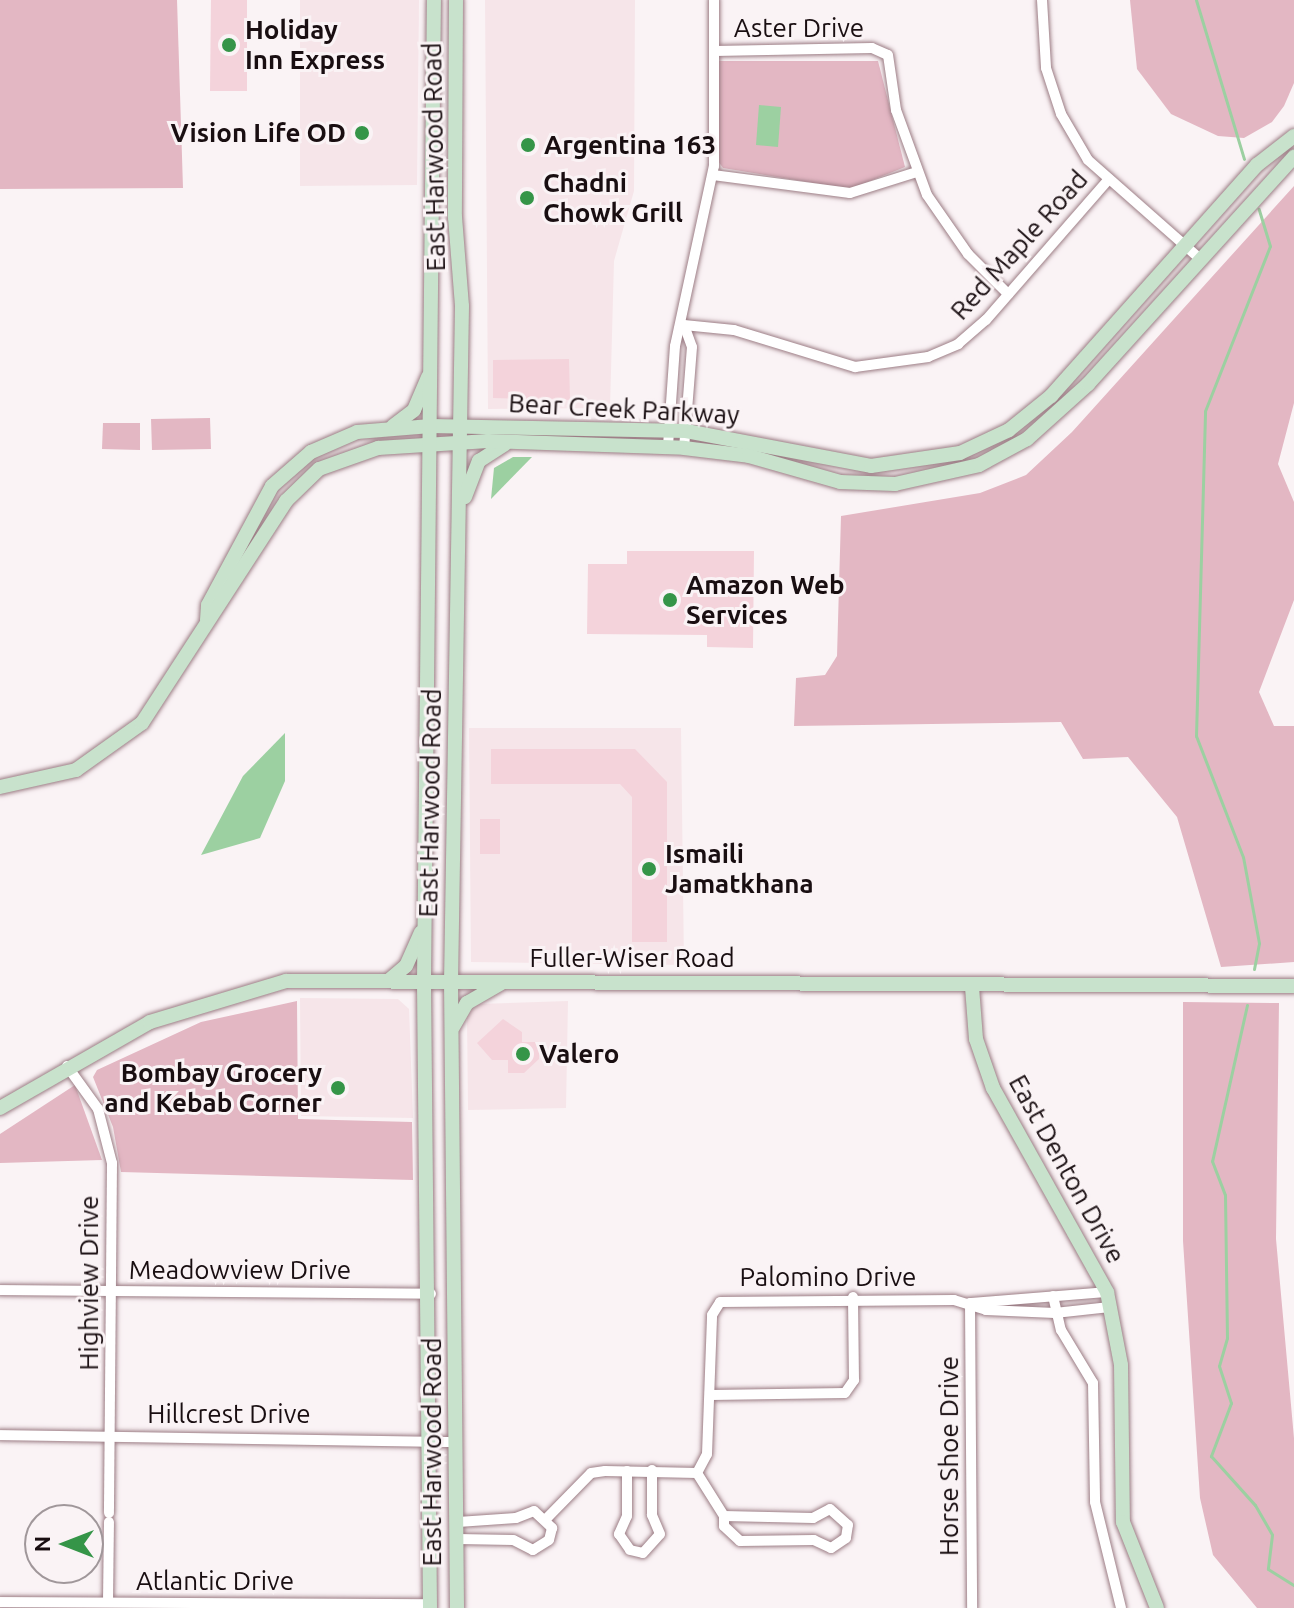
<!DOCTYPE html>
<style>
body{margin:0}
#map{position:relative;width:1294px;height:1608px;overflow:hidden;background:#faf3f5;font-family:Ubuntu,sans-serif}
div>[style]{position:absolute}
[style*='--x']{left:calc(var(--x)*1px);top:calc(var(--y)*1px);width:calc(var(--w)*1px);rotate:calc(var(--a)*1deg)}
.built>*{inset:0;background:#f6e5e9}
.green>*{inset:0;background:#e3b7c3}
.water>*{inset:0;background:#9cd0a1}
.stream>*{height:3px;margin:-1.5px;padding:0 1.5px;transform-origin:1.5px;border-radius:1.5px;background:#9cd0a1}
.building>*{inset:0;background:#f4d3db}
.roads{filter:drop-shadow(0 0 2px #9c7d85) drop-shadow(0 0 2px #9c7d85)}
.street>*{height:10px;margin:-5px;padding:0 5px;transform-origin:5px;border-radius:5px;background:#fff}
.secondary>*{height:14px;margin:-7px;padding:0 7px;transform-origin:7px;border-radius:7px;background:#c8e2cc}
.dots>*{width:22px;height:22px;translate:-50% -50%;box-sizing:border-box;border:4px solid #faf3f5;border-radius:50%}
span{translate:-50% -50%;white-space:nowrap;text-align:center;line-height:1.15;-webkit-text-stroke:6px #faf3f5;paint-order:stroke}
.street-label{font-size:26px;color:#190e11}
.poi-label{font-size:26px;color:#190e11;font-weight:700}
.left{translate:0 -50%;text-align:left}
.right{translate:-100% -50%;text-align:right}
.north{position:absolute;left:24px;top:1504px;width:80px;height:80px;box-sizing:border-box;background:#faf3f5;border:2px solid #a0979a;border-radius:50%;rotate:270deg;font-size:22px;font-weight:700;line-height:32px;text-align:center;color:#190e11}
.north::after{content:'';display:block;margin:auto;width:28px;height:36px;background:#359548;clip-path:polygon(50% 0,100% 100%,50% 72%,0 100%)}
</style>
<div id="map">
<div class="built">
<i style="clip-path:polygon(300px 0,419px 0,417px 185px,300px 186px)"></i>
<i style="clip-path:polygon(485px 0,635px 0,634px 191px,614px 261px,610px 408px,488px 409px)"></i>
<i style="clip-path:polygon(469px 728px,681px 728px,684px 965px,471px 962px)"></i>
<i style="clip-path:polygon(300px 998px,398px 999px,409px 1009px,413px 1118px,301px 1116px)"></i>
<i style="clip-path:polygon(568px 1001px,566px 1108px,468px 1110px,467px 1016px,478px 1004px)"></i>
</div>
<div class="green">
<i style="clip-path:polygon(0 0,177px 0,183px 188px,0 189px)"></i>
<i style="clip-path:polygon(1130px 0,1294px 0,1294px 83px,1284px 106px,1272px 122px,1244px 138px,1218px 136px,1171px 114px,1137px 69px)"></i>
<i style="clip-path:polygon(719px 61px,878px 61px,905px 167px,850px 189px,723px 168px,718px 161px)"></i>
<i style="clip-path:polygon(1294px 186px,1294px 403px,1278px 464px,1294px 502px,1294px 600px,1259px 692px,1274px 726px,1294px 726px,1294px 962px,1221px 967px,1177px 817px,1128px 757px,1083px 759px,1061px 722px,794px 726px,796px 678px,825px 675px,837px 656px,841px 516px,980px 493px,1026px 475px,1072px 432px)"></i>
<i style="clip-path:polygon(210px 418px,211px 449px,152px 450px,151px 419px)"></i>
<i style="clip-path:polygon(103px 423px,140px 423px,140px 450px,102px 449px)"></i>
<i style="clip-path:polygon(297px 1001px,298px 1119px,412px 1122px,413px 1180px,121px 1172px,113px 1127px,93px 1077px,97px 1070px,201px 1022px)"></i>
<i style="clip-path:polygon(1183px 1002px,1279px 1003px,1276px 1239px,1294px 1438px,1294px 1608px,1257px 1608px,1213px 1555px,1200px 1498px,1183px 1241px)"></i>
<i style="clip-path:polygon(75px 1085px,102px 1160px,0 1163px,0 1134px)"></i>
</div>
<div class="water">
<i style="clip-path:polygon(759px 105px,781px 107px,778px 147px,756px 145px)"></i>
<i style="clip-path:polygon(513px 457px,532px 457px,491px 499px,494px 468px)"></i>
<i style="clip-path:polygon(285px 733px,285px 781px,260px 838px,201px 855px,243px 776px)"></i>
</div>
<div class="stream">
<i style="--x:1196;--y:0;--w:166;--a:73.2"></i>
<i style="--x:1254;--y:969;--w:26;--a:-79"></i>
<i style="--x:1259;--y:943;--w:87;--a:-100.5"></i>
<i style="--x:1243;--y:857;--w:130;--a:-111.2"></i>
<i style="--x:1196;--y:736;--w:325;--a:-88.4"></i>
<i style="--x:1205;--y:411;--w:177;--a:-68.5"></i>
<i style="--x:1270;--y:246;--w:39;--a:-107"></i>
<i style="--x:1247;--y:1005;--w:160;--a:102.6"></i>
<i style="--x:1212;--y:1161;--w:36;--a:69"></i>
<i style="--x:1225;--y:1195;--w:143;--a:89.2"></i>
<i style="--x:1227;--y:1338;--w:29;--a:106"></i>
<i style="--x:1219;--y:1366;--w:39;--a:72"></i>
<i style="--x:1231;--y:1403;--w:57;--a:110.7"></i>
<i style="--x:1211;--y:1456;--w:66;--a:48.1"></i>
<i style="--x:1255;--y:1505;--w:34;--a:60"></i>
<i style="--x:1272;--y:1535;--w:34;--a:97"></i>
<i style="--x:1268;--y:1569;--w:31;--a:32"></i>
</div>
<div class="building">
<i style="clip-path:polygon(211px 0,247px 0,247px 91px,210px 91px)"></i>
<i style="clip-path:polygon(569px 359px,570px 400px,493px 398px,493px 360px)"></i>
<i style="clip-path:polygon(627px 551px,754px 551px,753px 648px,707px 647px,707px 635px,587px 634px,588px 564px,627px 564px)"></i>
<i style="clip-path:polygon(491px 749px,635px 749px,667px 782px,667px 942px,632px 942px,632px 797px,620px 784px,491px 784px)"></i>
<i style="clip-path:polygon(480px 819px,500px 819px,500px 854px,480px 854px)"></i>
<i style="clip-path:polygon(503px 1019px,522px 1032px,522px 1042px,539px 1042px,539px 1059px,524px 1073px,508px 1073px,508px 1060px,492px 1060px,477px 1043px)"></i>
</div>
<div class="roads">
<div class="street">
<i style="--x:1042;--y:0;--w:68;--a:86.6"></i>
<i style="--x:1046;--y:68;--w:48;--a:71.9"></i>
<i style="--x:1061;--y:114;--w:53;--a:59.6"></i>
<i style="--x:1088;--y:160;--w:148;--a:41.4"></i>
<i style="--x:715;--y:51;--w:157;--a:-1.1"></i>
<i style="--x:872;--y:48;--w:17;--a:24"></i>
<i style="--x:888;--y:55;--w:56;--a:81.7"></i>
<i style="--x:896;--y:110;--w:90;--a:70"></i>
<i style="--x:927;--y:195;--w:72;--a:55.2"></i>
<i style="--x:968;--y:254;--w:57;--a:45"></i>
<i style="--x:713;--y:175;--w:138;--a:7.5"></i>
<i style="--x:850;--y:193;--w:70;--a:-17.4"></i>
<i style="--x:684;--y:325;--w:50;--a:5.7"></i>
<i style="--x:734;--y:330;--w:127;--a:17"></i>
<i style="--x:855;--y:367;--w:74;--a:-7.8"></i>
<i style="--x:928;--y:357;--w:33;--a:-23"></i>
<i style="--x:958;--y:344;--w:37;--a:-41"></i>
<i style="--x:986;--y:320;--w:187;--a:-48.9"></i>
<i style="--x:684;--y:325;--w:23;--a:70"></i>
<i style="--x:692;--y:347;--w:101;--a:94.5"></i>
<i style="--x:668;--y:446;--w:100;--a:-86"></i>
<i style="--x:675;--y:346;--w:184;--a:-77.8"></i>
<i style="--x:714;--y:166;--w:166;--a:-90"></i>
<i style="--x:67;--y:1066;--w:53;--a:54.2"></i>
<i style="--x:98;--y:1109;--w:56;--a:75.5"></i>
<i style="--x:112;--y:1163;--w:350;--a:90.5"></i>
<i style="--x:0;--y:1290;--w:431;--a:0.5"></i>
<i style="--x:1053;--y:1296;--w:35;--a:77"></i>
<i style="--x:1061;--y:1330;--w:62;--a:58.9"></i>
<i style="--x:1093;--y:1383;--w:119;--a:89"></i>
<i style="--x:1095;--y:1502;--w:109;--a:76.2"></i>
<i style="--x:970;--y:1303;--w:305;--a:89.6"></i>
<i style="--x:970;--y:1303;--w:137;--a:-4.6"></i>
<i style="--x:711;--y:1395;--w:134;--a:-0.9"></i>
<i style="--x:845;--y:1393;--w:16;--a:-55"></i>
<i style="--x:854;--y:1380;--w:83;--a:-90.7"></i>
<i style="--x:0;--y:1435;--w:457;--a:0.9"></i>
<i style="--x:627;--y:1471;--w:45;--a:90"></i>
<i style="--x:627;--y:1516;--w:20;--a:114"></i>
<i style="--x:619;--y:1534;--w:19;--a:55"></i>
<i style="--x:630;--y:1550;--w:13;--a:13"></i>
<i style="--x:643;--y:1553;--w:25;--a:-48"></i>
<i style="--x:660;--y:1534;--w:21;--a:-113"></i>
<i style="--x:652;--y:1515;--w:45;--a:-90"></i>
<i style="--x:697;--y:1473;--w:21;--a:-62"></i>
<i style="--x:707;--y:1454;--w:139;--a:-87.9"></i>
<i style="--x:712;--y:1315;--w:15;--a:-58"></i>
<i style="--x:720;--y:1302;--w:234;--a:-0.5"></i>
<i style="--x:954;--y:1300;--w:34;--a:17"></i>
<i style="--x:986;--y:1310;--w:69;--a:2.5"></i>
<i style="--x:1055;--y:1313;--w:55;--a:-6.2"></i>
<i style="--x:830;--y:1509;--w:24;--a:42"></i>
<i style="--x:848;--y:1525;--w:13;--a:99"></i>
<i style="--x:846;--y:1538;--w:18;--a:146"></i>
<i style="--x:831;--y:1548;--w:19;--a:-155"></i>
<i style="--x:814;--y:1540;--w:74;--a:179.2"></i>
<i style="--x:740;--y:1541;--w:22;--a:-137"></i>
<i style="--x:724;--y:1526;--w:10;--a:-90"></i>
<i style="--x:724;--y:1516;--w:89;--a:1.3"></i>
<i style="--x:813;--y:1518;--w:19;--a:-28"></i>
<i style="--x:547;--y:1518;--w:63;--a:-45.6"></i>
<i style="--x:591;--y:1473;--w:14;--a:-8"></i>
<i style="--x:605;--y:1471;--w:92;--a:1.2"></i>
<i style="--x:697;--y:1473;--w:51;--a:57.9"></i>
<i style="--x:458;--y:1522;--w:58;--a:-3.9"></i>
<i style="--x:516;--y:1518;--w:19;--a:-21"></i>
<i style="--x:534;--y:1511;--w:25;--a:43"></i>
<i style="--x:552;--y:1528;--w:12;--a:104"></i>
<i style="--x:549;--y:1540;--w:19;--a:148"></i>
<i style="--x:533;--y:1550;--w:22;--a:-153"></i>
<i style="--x:513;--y:1540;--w:55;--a:-179"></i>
<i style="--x:0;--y:1602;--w:430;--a:0.3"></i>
<i style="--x:108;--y:1602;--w:80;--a:-89.3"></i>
</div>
<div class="secondary">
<i style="--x:456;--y:0;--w:217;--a:90.3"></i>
<i style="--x:455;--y:217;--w:89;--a:85.5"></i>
<i style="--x:462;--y:306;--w:675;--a:90.93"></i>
<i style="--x:451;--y:981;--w:627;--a:89.45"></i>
<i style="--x:393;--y:426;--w:26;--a:-37"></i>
<i style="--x:414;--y:410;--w:36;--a:-67"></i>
<i style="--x:465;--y:497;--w:39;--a:-69"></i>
<i style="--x:479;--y:461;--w:31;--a:-33"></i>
<i style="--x:207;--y:620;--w:15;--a:-86"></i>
<i style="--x:208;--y:605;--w:135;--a:-61.7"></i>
<i style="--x:272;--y:486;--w:52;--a:-41.1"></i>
<i style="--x:311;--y:452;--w:50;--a:-23.5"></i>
<i style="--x:357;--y:432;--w:74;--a:-4.6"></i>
<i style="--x:431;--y:426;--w:255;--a:1.1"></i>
<i style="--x:686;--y:431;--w:188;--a:10.7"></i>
<i style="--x:871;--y:466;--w:90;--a:-8.3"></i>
<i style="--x:960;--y:453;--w:54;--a:-25.1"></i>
<i style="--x:1009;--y:430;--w:54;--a:-39"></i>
<i style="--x:1051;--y:396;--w:310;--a:-48.3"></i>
<i style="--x:1257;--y:165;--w:47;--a:-38.1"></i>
<i style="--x:0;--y:787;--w:78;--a:-12.6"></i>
<i style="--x:76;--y:770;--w:81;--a:-35.5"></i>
<i style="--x:142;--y:723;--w:265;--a:-57"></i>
<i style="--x:286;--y:501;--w:46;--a:-44.1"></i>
<i style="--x:319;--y:469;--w:63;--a:-19.6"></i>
<i style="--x:378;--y:448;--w:110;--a:-3.6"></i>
<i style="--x:488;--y:441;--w:196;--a:2"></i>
<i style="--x:684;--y:448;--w:65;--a:7"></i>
<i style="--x:749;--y:456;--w:95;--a:15.9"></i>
<i style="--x:840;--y:482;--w:55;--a:2.1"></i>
<i style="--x:895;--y:484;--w:86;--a:-12.7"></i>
<i style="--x:979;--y:465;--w:55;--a:-28.4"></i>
<i style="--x:1027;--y:439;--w:82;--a:-42"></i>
<i style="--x:1088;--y:384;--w:307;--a:-47.8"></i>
<i style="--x:388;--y:981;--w:23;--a:-40"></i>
<i style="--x:406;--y:966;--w:37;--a:-66"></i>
<i style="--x:972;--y:987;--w:52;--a:85.6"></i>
<i style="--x:976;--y:1039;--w:52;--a:70.9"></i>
<i style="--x:993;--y:1088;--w:234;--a:60.8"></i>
<i style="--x:1107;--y:1292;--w:74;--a:79.1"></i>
<i style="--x:1121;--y:1365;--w:157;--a:89.3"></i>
<i style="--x:1123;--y:1522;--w:92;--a:68.4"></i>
<i style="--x:453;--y:1027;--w:28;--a:-60"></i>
<i style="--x:467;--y:1003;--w:39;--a:-30"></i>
<i style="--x:0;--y:1108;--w:173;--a:-29.8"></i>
<i style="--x:150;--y:1022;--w:142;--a:-16.8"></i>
<i style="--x:286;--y:981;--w:1008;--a:0.28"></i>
<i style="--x:430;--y:1608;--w:627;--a:-90.55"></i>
<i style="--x:424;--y:981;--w:981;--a:-89.42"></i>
</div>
</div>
<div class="dots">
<i style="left:229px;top:45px;background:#359548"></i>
<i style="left:362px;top:133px;background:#359548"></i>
<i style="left:528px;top:145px;background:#359548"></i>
<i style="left:527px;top:198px;background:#359548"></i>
<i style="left:670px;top:600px;background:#359548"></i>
<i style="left:649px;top:869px;background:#359548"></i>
<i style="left:523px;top:1054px;background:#359548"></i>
<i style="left:338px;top:1088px;background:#359548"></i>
</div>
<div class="street-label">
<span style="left:799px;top:28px">Aster Drive</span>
<span style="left:434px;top:157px;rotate:-91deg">East Harwood Road</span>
<span style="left:1019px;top:245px;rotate:-48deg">Red Maple Road</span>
<span style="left:624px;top:409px;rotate:3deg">Bear Creek Parkway</span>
<span style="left:430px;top:803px;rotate:-89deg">East Harwood Road</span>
<span style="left:632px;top:958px">Fuller-Wiser Road</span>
<span style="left:1067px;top:1169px;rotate:61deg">East Denton Drive</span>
<span style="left:240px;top:1270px">Meadowview Drive</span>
<span style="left:828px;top:1277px">Palomino Drive</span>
<span style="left:89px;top:1283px;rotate:-90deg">Highview Drive</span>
<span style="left:229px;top:1414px">Hillcrest Drive</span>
<span style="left:432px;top:1452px;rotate:-90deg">East Harwood Road</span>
<span style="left:949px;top:1456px;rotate:-90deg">Horse Shoe Drive</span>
<span style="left:215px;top:1581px">Atlantic Drive</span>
</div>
<div class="poi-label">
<span class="left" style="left:245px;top:45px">Holiday<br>Inn Express</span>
<span class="right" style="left:346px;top:133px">Vision Life OD</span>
<span class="left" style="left:544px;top:145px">Argentina 163</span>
<span class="left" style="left:543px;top:198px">Chadni<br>Chowk Grill</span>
<span class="left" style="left:686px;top:600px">Amazon Web<br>Services</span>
<span class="left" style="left:665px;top:869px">Ismaili<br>Jamatkhana</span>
<span class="left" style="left:539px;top:1054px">Valero</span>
<span class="right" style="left:322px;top:1088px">Bombay Grocery<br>and Kebab Corner</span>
</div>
<div class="north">N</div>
</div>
